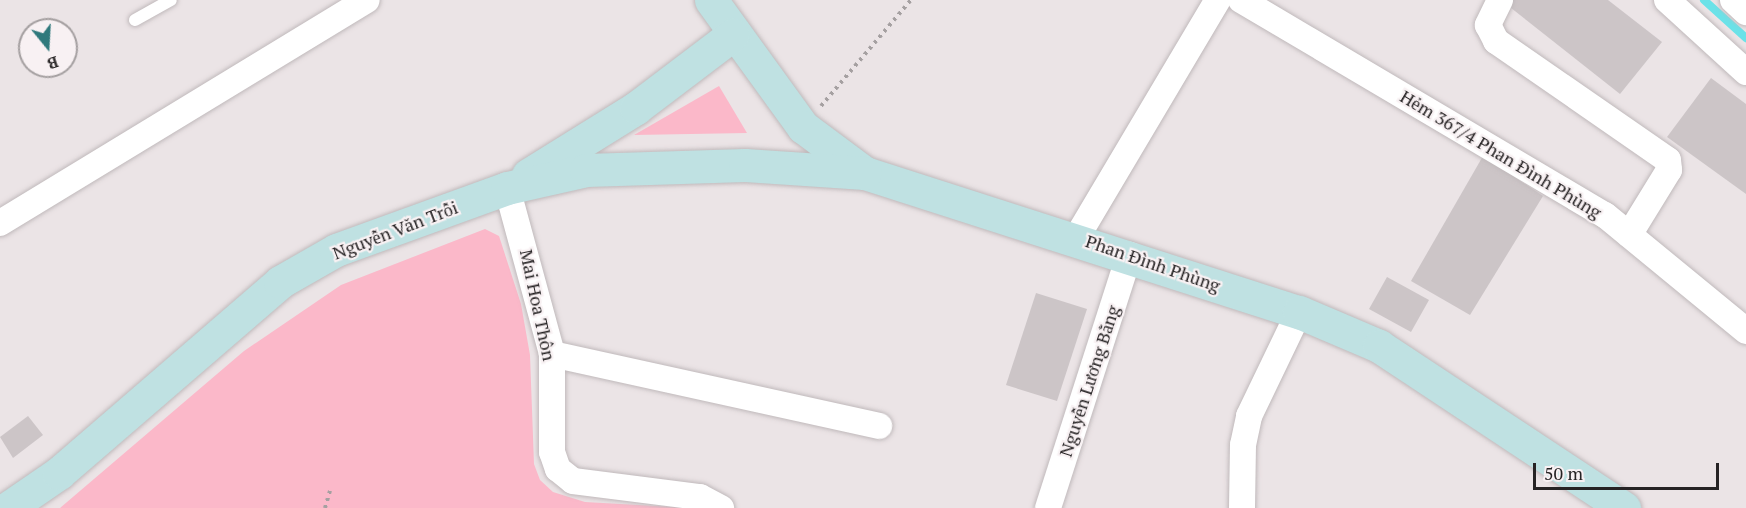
<!DOCTYPE html>
<meta charset="utf-8">
<style>
body{margin:0}
#map{position:relative;width:1746px;height:508px;overflow:hidden;background:#ebe4e6;font-family:"PT Serif",serif}
div>[style]{position:absolute}
[style*='--x']{left:calc(var(--x)*1px);top:calc(var(--y)*1px);width:calc(var(--w)*1px);rotate:calc(var(--a)*1deg)}
.green>*{inset:0;background:#fbb8c9}
.stream>*{height:8px;margin:-4px;padding:0 4px;transform-origin:4px;border-radius:4px;background:#6be2e8}
.building>*{inset:0;background:#ccc5c7}
.path>*{height:4px;margin-top:-2px;transform-origin:0;background:repeating-linear-gradient(90deg,#a5a0a1 0 3px,transparent 0 7.5px)}
.roads{filter:drop-shadow(0 0 2px #c0b9bb) drop-shadow(0 0 2px #c0b9bb)}
.lane>*{height:12px;margin:-6px;padding:0 6px;transform-origin:6px;border-radius:6px;background:#fff}
.street>*{height:26px;margin:-13px;padding:0 13px;transform-origin:13px;border-radius:13px;background:#fff}
.secondary>*{height:33px;margin:-16.5px;padding:0 16.5px;transform-origin:16.5px;border-radius:16.5px;background:#bfe1e2}
span{translate:-50% -50%;white-space:nowrap;text-align:center;line-height:1.15;-webkit-text-stroke:4.5px #f8f1f3;paint-order:stroke}
.street-label{font-size:18px;color:#262324}
.north{position:absolute;left:18px;top:18px;width:60px;height:60px;box-sizing:border-box;background:#f8f1f3;border:2px solid #a49fa0;border-radius:50%;rotate:162deg;font-size:16px;font-weight:700;line-height:24px;text-align:center;color:#262324}
.north::after{content:'';display:block;margin:auto;width:21px;height:27px;background:#2f797c;clip-path:polygon(50% 0,100% 100%,50% 72%,0 100%)}
.scale{position:absolute;left:1533px;top:463px;width:186px;height:27px;box-sizing:border-box;border:3px solid #262324;border-top:0;padding-left:8px;font-size:18px;line-height:21px;white-space:nowrap;color:#262324;-webkit-text-stroke:4px #f8f1f3;paint-order:stroke}
</style>
<div id="map">
<div class="green">
<i style="clip-path:polygon(719px 86px,747px 133px,634px 135px)"></i>
<i style="clip-path:polygon(485px 229px,499px 236px,521px 304px,530px 355px,534px 464px,540px 480px,553px 492px,585px 502px,692px 508px,60px 508px,244px 351px,341px 285px)"></i>
</div>
<div class="stream">
<i style="--x:1704;--y:0;--w:57;--a:42.1"></i>
</div>
<div class="building">
<i style="clip-path:polygon(1509px 0,1608px 0,1662px 42px,1620px 94px,1506px 4px)"></i>
<i style="clip-path:polygon(1711px 78px,1746px 104px,1746px 194px,1667px 137px)"></i>
<i style="clip-path:polygon(1483px 156px,1543px 196px,1470px 315px,1411px 281px)"></i>
<i style="clip-path:polygon(1387px 277px,1429px 300px,1411px 332px,1369px 309px)"></i>
<i style="clip-path:polygon(1036px 293px,1087px 309px,1057px 401px,1006px 385px)"></i>
<i style="clip-path:polygon(28px 416px,43px 435px,13px 458px,0 437px)"></i>
</div>
<div class="path">
<i style="--x:821;--y:106;--w:139;--a:-49.7"></i>
<i style="--x:325;--y:508;--w:18;--a:-74"></i>
</div>
<div class="roads">
<div class="lane">
<i style="--x:135;--y:20;--w:41;--a:-29.1"></i>
</div>
<div class="street">
<i style="--x:1241;--y:0;--w:423;--a:30.6"></i>
<i style="--x:1605;--y:215;--w:183;--a:39.4"></i>
<i style="--x:1500;--y:0;--w:28;--a:116"></i>
<i style="--x:1488;--y:25;--w:18;--a:63"></i>
<i style="--x:1496;--y:41;--w:209;--a:34.7"></i>
<i style="--x:1668;--y:160;--w:10;--a:84"></i>
<i style="--x:1669;--y:170;--w:76;--a:121.6"></i>
<i style="--x:1667;--y:0;--w:107;--a:42.3"></i>
<i style="--x:1733;--y:0;--w:18;--a:43"></i>
<i style="--x:507;--y:188;--w:172;--a:74.8"></i>
<i style="--x:552;--y:354;--w:98;--a:90"></i>
<i style="--x:552;--y:452;--w:18;--a:71"></i>
<i style="--x:558;--y:469;--w:19;--a:39"></i>
<i style="--x:573;--y:481;--w:128;--a:7.2"></i>
<i style="--x:700;--y:497;--w:24;--a:28"></i>
<i style="--x:0;--y:223;--w:429;--a:-31.3"></i>
<i style="--x:1077;--y:237;--w:276;--a:-59.3"></i>
<i style="--x:552;--y:354;--w:335;--a:12.4"></i>
<i style="--x:1048;--y:508;--w:266;--a:-72.2"></i>
<i style="--x:1242;--y:508;--w:63;--a:-89.1"></i>
<i style="--x:1243;--y:445;--w:30;--a:-78"></i>
<i style="--x:1249;--y:416;--w:115;--a:-64.3"></i>
</div>
<div class="secondary">
<i style="--x:711;--y:0;--w:157;--a:54.1"></i>
<i style="--x:803;--y:127;--w:77;--a:36.6"></i>
<i style="--x:865;--y:173;--w:456;--a:17.8"></i>
<i style="--x:1299;--y:312;--w:87;--a:23"></i>
<i style="--x:1379;--y:346;--w:294;--a:33.5"></i>
<i style="--x:528;--y:175;--w:127;--a:-31.8"></i>
<i style="--x:636;--y:108;--w:121;--a:-37.2"></i>
<i style="--x:8;--y:508;--w:62;--a:-34.5"></i>
<i style="--x:59;--y:473;--w:292;--a:-40.8"></i>
<i style="--x:280;--y:282;--w:64;--a:-29.7"></i>
<i style="--x:336;--y:250;--w:182;--a:-19.9"></i>
<i style="--x:507;--y:188;--w:81;--a:-12.8"></i>
<i style="--x:586;--y:170;--w:159;--a:-1.8"></i>
<i style="--x:745;--y:165;--w:120;--a:3.8"></i>
</div>
</div>
<div class="street-label">
<span style="left:1501px;top:154px;rotate:31deg">Hẻm 367/4 Phan Đình Phùng</span>
<span style="left:395px;top:230px;rotate:-21deg">Nguyễn Văn Trỗi</span>
<span style="left:1153px;top:263px;rotate:19deg">Phan Đình Phùng</span>
<span style="left:538px;top:305px;rotate:78deg">Mai Hoa Thôn</span>
<span style="left:1089px;top:381px;rotate:-72deg">Nguyễn Lương Bằng</span>
</div>
<div class="north">B</div>
<div class="scale">50 m</div>
</div>
